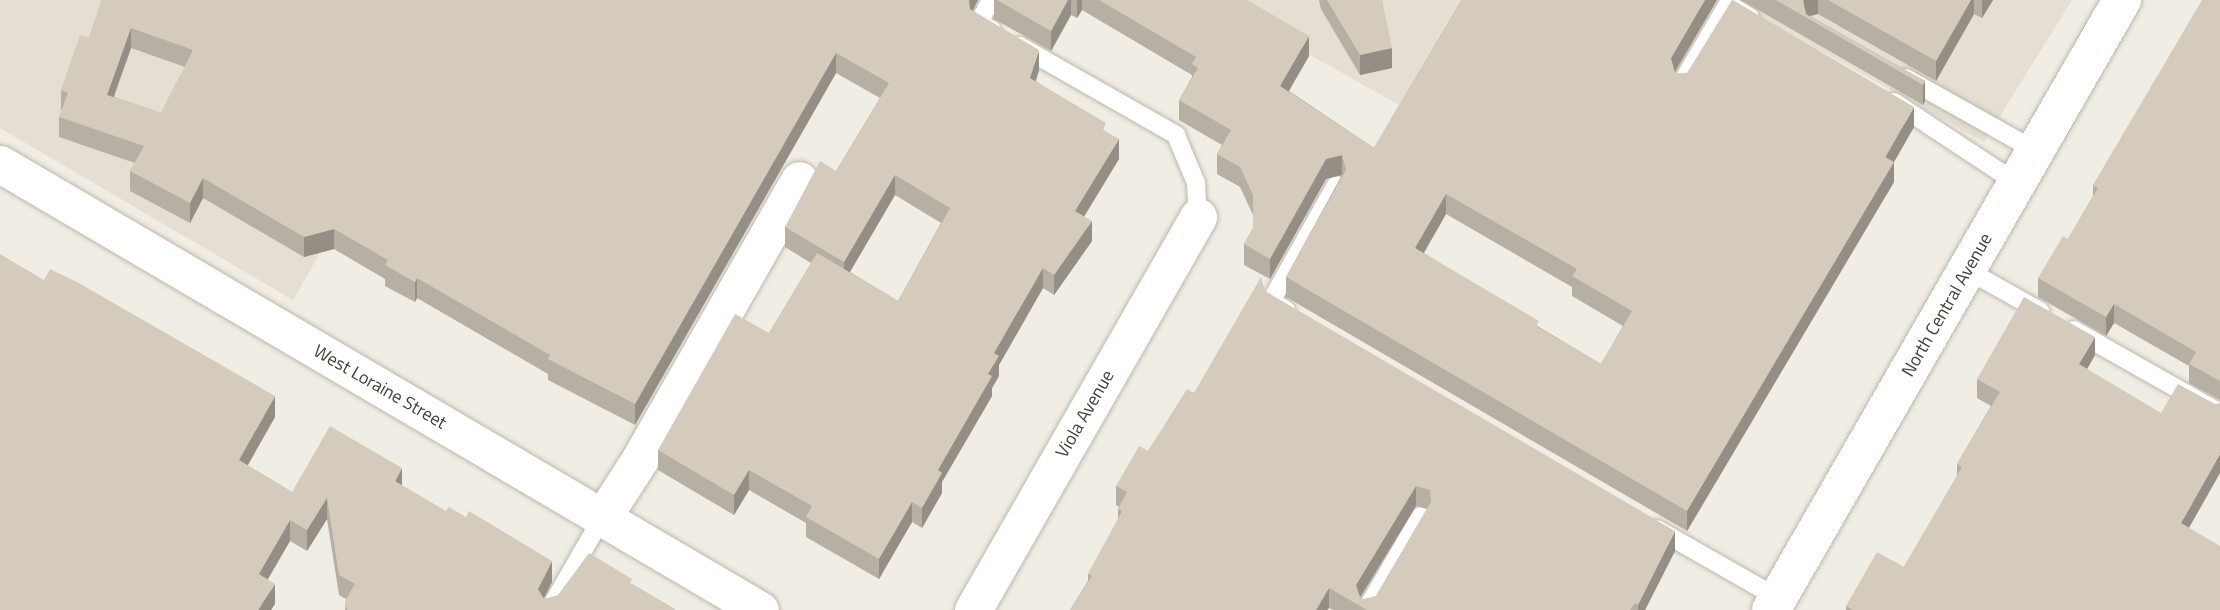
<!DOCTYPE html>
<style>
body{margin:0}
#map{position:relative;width:2220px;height:610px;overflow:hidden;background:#f0ede4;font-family:"Titillium Web",sans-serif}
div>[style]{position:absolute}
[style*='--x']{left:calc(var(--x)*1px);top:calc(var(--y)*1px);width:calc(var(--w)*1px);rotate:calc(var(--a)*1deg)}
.residential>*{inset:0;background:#e4dfd2}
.roads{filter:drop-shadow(0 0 2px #beb7ab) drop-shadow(0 0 2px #beb7ab)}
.service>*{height:18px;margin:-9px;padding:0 9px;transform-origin:9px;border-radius:9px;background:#fff}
.minor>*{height:37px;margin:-18.5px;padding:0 18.5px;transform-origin:18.5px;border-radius:18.5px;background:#fff}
.tertiary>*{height:38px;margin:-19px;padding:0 19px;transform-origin:19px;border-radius:19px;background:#fff}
.wall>*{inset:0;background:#b6afa3}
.shaded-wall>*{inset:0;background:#948e84}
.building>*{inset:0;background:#d4cbbd}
span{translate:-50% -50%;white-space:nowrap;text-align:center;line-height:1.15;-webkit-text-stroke:6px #fff;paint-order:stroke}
.street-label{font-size:18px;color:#423d34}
</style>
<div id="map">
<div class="residential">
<i style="clip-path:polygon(0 0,466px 0,293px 300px,0 128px)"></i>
<i style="clip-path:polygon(1213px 0,1460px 0,1399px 105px)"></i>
<i style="clip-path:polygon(1729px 0,2072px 0,1984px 142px)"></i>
</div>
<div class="roads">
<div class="service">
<i style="--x:991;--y:0;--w:26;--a:118"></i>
<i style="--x:979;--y:23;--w:15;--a:28"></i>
<i style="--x:1020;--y:46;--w:180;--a:29.7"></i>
<i style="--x:1176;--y:135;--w:52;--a:67.4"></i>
<i style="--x:1196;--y:183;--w:34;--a:87"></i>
<i style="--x:1906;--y:78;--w:149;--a:29.3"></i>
<i style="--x:1681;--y:84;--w:93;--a:-59.6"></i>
<i style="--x:1728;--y:4;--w:26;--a:31"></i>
<i style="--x:1894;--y:102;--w:147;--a:33.4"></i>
<i style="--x:1967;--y:270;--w:84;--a:29.3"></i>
<i style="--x:1286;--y:310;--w:17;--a:-149"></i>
<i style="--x:1271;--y:301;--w:133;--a:-60.7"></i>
<i style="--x:2074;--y:330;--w:168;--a:29.6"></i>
<i style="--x:1657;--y:529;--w:139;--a:29.7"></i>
<i style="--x:549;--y:610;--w:106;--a:-60.1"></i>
<i style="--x:1366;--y:610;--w:109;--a:-59.7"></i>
</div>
<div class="minor">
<i style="--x:0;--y:164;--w:881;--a:30.41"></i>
<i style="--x:602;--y:518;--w:70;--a:-57.2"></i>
<i style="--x:640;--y:459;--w:321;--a:-60.3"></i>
<i style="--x:973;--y:610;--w:453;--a:-60.2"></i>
</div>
<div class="tertiary">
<i style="--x:1771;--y:610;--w:704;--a:-60.08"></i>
</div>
</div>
<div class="wall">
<i style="clip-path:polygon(evenodd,102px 0,978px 0,973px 11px,1039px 70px,1036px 81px,1106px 132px,1119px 159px,1084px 217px,1092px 241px,1054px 295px,1043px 288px,999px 365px,999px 376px,992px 388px,992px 396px,942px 482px,942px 493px,922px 528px,912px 522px,879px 579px,806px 537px,806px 523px,749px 490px,734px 515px,658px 470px,658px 450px,769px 333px,811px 263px,785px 247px,785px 227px,836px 171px,880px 98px,836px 73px,635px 425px,548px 380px,548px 374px,417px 298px,415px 302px,385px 286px,385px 279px,334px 249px,304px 257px,203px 198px,190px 223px,130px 191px,130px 171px,135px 163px,59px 137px,59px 117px,62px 111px,61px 110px,61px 90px,89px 38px,102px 0,131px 48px,185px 67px,161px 113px,114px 97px,131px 48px,102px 0,895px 195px,941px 223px,898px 301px,850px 272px,895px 195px)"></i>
<i style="clip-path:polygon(evenodd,994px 0,1247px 0,1309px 56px,1289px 91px,1374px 148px,1461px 0,1717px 0,1675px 73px,1914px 127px,1894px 162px,1894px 182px,1687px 531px,1286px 297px,1286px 277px,1342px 175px,1326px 179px,1270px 279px,1244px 265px,1244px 244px,1253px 228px,1253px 215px,1240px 187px,1217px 174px,1217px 154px,1222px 145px,1179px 120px,1179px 100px,1192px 77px,1192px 75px,1082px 10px,1077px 18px,1071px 15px,1051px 51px,994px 19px,994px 0,1446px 214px,1572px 287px,1572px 296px,1623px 326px,1601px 364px,1539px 327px,1424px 253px,1446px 214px)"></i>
<i style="clip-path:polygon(1319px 0,1382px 0,1392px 68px,1360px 75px,1321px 9px)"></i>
<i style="clip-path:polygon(1741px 0,1993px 0,1982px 18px,1974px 14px,1936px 81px,1818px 14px,1810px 16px,1925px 81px,1925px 101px,1923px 105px)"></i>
<i style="clip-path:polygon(2220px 0,2220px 400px,2189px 383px,2189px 366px,2114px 323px,2106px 336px,2038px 297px,2038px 278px,2068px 239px,2093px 196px,2093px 185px)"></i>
<i style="clip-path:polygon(evenodd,1265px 291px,1675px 551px,1645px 610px,1333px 610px,1329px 608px,1327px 610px,1070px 610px,1088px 581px,1088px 574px,1118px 520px,1118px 509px,1119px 507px,1116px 505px,1116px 486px,1148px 451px,1194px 393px,1265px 291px,1416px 506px,1427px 509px,1376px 596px,1361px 600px,1360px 598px,1416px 506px)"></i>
<i style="clip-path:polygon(2095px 355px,2087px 369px,2189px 528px,2220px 610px,1846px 610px,1846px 606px,1904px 567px,1957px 476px,1957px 464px,1991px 406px,1977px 398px,1977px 379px)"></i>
<i style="clip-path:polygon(275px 417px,247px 465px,292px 492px,402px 486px,552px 582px,544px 599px,632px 584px,676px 610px,345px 610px,346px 599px,339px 595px,327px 519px,307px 551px,290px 541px,268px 579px,275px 604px,0 610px)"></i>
</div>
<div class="shaded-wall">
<i style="clip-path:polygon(969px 0,978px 0,969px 18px)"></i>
<i style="clip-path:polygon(1068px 0,1071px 0,1071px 15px,1051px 51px,1051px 31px)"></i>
<i style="clip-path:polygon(1077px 0,1082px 0,1082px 10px,1077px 18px)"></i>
<i style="clip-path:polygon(1705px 0,1717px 0,1671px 78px,1671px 58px)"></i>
<i style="clip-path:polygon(1803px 0,1818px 0,1818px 14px,1805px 17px)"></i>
<i style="clip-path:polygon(1971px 0,1974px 0,1974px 14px,1936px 81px,1936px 61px)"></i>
<i style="clip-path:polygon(1982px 0,1993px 0,1982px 18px)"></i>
<i style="clip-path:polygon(131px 28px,131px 48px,107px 115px,107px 95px)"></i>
<i style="clip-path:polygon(1309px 36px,1309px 56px,1280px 106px,1280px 86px)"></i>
<i style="clip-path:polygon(1392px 48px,1392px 68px,1360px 75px,1360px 55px)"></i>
<i style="clip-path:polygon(1039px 50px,1039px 70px,1030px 98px,1030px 78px)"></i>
<i style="clip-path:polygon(836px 53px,836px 73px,635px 425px,635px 404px)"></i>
<i style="clip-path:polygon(1925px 81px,1925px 101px,1923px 105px,1923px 85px)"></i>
<i style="clip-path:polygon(1914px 107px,1914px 127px,1894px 162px,1894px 182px,1687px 531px,1687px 511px)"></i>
<i style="clip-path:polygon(1119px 139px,1119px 159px,1075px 231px,1075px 211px)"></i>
<i style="clip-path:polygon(1342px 155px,1342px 175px,1326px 179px,1270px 279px,1270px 259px,1326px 159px)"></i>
<i style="clip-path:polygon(895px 175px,895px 195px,844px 282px,844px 262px)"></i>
<i style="clip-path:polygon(203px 178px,203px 198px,190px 223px,190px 203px)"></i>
<i style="clip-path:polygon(1446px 194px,1446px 214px,1415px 268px,1415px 248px)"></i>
<i style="clip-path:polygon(1092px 221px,1092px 241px,1054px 295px,1054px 275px)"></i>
<i style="clip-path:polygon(334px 229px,334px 249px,304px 257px,304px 237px)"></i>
<i style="clip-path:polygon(1043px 268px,1043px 288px,999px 365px,999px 376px,992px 388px,992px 396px,942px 482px,942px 493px,922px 528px,922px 508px,938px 470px,988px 374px,994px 353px)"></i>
<i style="clip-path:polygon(417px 278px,417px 298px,415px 302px,415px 282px)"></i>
<i style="clip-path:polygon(2114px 304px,2114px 323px,2106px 336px,2106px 317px)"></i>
<i style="clip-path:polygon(2095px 337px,2095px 355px,2079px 383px,2079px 364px)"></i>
<i style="clip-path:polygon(275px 396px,275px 417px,239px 481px,239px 460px)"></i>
<i style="clip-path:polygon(2220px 454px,2220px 473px,2181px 542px,2181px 523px)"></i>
<i style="clip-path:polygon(402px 468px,402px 489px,395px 481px)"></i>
<i style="clip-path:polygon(749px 470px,749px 490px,734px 515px,734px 495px)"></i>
<i style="clip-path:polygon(1416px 486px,1416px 506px,1356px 604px,1356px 585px)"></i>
<i style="clip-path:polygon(327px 498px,327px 519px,307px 551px,307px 530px)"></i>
<i style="clip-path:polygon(912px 502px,912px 522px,879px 579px,879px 559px)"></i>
<i style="clip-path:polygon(290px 520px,290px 541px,259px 594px,259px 574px)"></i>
<i style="clip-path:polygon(1675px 531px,1675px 551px,1645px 610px,1638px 610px,1638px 605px)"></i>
<i style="clip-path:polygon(552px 561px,552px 582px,538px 609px,538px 589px)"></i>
<i style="clip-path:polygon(275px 584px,275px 604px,271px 610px,258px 610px)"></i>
<i style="clip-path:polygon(1329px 588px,1329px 608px,1327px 610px,1316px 610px)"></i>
</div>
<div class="building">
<i style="clip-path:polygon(evenodd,102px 0,969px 0,970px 9px,1039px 50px,1030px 78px,1106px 123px,1103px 130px,1119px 139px,1075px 211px,1092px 221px,1054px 275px,1043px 268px,994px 353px,999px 356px,988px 374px,992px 376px,938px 470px,942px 473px,922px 508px,912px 502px,879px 559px,806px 517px,812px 506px,749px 470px,734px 495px,658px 450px,735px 314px,769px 333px,817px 253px,898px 301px,950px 208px,895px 175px,844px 262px,785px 227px,820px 161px,836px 171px,889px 83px,836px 53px,635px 404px,548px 359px,550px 355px,417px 278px,415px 282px,385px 265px,388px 260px,334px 229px,304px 237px,203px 178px,190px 203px,130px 171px,144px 146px,59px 117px,68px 93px,61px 90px,80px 35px,89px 38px,102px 0,131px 28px,193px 50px,161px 113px,107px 95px,131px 28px)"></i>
<i style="clip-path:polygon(997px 0,1068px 0,1051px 31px)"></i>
<i style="clip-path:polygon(evenodd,1099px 0,1247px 0,1309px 36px,1280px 86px,1374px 148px,1461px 0,1705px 0,1671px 58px,1675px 73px,1687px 73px,1732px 0,1733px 0,1914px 107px,1885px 157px,1894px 162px,1687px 511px,1286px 277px,1346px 170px,1342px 155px,1326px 159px,1270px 259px,1244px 244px,1253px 228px,1253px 195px,1240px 167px,1217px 154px,1231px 130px,1179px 100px,1198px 68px,1192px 64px,1196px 57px,1099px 0,1446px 194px,1577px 269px,1572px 276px,1632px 311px,1601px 364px,1536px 326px,1539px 321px,1415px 248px,1446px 194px)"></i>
<i style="clip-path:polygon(1327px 0,1382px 0,1392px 48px,1360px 55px)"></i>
<i style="clip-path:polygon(1776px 0,1803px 0,1806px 14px,1925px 81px,1923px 85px)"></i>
<i style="clip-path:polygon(1828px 0,1971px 0,1936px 61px)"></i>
<i style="clip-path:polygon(2202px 0,2220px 0,2220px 381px,2189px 364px,2196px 352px,2114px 304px,2106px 317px,2038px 278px,2063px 236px,2068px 239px,2098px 188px,2093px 185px)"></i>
<i style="clip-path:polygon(0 254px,44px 280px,50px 269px,77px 282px,275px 396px,239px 460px,292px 492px,330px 426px,402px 468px,395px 481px,446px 511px,449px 507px,466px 517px,469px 511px,552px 561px,538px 589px,544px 599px,558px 595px,589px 553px,632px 579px,630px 583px,676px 610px,347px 610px,345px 601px,355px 584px,339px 575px,327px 498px,307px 530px,290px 520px,259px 574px,275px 584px,258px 610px,0 610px)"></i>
<i style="clip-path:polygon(evenodd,1261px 277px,1265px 291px,1675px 531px,1638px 605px,1635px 603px,1630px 610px,1367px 610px,1329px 588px,1316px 610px,1070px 610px,1092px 576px,1088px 574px,1122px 511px,1118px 509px,1127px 492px,1116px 486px,1139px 446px,1148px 451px,1187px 389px,1194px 393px,1261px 277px,1416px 486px,1430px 490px,1431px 502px,1376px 596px,1361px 600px,1356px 585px,1416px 486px)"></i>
<i style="clip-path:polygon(2024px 297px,2095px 337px,2079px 364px,2161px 413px,2178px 384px,2215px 404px,2220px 403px,2220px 454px,2181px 523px,2220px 546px,2220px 610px,1853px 610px,1846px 606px,1877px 552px,1904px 567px,1962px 467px,1957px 464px,2000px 392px,1977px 379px)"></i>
</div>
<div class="street-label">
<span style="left:1947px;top:305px;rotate:-60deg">North Central Avenue</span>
<span style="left:380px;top:387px;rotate:30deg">West Loraine Street</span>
<span style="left:1085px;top:414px;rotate:-60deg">Viola Avenue</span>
</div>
</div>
